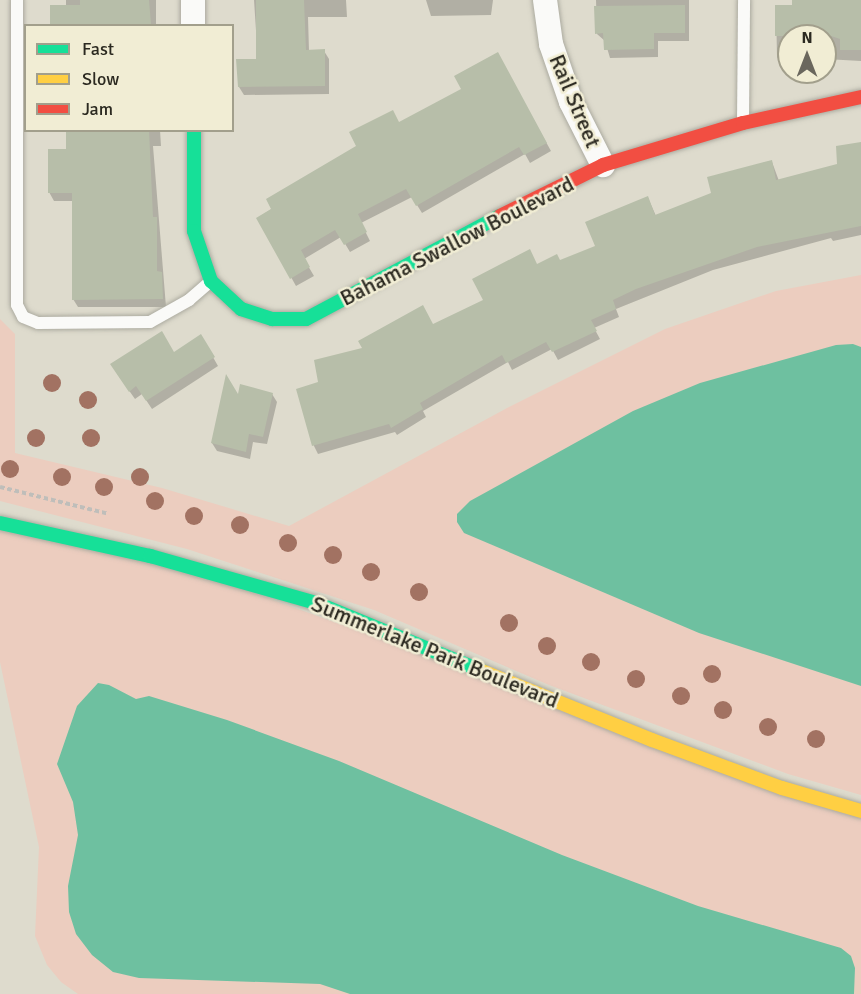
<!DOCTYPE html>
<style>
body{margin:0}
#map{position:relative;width:861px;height:994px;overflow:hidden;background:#dedbcd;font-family:Signika,sans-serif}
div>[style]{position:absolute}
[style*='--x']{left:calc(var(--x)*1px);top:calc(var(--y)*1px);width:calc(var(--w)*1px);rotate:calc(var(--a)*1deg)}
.green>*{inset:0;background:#eccdbf}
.water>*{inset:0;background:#6ec0a0}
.shadow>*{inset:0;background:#0003}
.building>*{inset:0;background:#b7bea9}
.path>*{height:4px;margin-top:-2px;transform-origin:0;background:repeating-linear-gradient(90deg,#bfbeba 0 4.5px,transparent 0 7.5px)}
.roads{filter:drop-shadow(0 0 2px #acaba0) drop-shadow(0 0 2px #acaba0)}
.lane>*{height:12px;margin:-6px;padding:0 6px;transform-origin:6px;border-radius:6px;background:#fafaf8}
.street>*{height:24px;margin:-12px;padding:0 12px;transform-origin:12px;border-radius:12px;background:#fafaf8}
.fast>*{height:14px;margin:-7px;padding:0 7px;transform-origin:7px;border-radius:7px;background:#16e098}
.slow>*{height:14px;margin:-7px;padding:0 7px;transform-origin:7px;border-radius:7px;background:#ffcf43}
.jam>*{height:14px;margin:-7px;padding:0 7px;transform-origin:7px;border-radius:7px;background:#f24e42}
.trees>*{width:18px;height:18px;margin:-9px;border-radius:50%;background:#a27262}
span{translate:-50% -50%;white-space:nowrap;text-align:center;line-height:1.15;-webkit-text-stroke:5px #f1edd4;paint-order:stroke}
.street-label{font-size:22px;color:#2b2920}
.legend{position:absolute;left:24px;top:24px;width:210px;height:108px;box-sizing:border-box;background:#f1edd4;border:2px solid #a29f8c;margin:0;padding:8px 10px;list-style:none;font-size:18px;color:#2b2920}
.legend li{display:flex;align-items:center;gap:12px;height:30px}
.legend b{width:30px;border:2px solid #a29f8c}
.north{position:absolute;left:777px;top:24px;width:60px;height:60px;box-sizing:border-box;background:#f1edd4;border:2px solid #a29f8c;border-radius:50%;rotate:0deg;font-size:16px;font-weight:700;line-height:24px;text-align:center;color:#2b2920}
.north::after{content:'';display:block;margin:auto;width:21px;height:27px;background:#6a675d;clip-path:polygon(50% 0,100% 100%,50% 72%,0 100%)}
</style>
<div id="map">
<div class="green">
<i style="clip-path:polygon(861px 275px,861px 795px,788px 774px,549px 685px,374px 610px,187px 549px,0 501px,0 319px,15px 334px,15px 453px,162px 488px,289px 526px,509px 407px,665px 329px,776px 291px)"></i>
<i style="clip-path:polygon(0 523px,150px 556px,861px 811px,861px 994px,78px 994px,61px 982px,47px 965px,35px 936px,39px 847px,0 662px)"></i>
</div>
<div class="water">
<i style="clip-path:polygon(853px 344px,861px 347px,861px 686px,699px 633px,464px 533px,457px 522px,457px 514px,470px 501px,633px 411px,700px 383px,836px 345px)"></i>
<i style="clip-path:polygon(98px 683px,109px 685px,136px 699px,149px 696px,227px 720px,339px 761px,562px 855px,698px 906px,841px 948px,851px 956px,855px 968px,854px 994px,350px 994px,320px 984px,139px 978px,113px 972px,92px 955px,76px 934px,69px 912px,68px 886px,78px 835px,73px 802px,57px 764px,77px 706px)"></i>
</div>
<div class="shadow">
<i style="clip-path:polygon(66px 0,156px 0,156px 26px,52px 26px,66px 7px)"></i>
<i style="clip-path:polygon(254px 0,346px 0,347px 17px,308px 17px,309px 51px,324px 51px,329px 59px,329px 94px,244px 95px,239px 87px,258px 61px)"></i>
<i style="clip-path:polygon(426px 0,493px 0,491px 15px,431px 16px)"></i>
<i style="clip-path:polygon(596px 0,689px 0,689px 41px,658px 41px,658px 57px,610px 58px,605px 41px,597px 34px)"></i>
<i style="clip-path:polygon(793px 0,861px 0,861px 61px,825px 59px,825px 36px,789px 36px,789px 65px,782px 65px,777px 57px,776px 6px,793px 6px)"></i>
<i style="clip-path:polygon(497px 54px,551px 151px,530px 163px,525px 154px,422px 213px,412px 197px,361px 223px,370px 241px,350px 252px,341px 237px,304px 259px,314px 276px,296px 286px,258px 218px,399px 124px,463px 89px)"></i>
<i style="clip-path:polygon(797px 72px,824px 72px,799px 74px)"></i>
<i style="clip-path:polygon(68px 130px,160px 130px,161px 146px,153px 146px,166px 307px,78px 307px,73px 299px,74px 201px,54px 201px,49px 192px,68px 151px)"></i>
<i style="clip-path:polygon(861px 143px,861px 235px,833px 241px,831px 238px,713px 270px,616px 309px,619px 317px,594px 328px,600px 339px,558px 360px,552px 349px,512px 370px,508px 362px,423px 411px,426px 417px,397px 435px,395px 432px,318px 454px,314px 446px,298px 390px,319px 384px,364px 349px,433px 326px,485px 300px,537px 266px,560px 262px,597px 246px,648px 198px,656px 216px,713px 193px,772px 162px,779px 181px,838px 165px)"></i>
<i style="clip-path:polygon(201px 336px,218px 366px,152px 409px,142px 394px,135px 399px,116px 372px,174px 354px)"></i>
<i style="clip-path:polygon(272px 394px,277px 402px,267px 444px,253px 442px,250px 459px,217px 451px,212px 443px,239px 399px)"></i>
</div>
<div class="building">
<i style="clip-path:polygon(80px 0,149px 0,151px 24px,50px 26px,50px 5px,80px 5px)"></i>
<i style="clip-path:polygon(256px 0,304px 0,306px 50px,325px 49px,325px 86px,238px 87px,236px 59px,256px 59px)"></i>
<i style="clip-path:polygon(792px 0,861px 0,861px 50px,840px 50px,840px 39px,831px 36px,775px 36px,775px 5px,792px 5px)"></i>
<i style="clip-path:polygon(685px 5px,685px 33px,654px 33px,654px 49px,604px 50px,603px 33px,595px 34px,594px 6px)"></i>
<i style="clip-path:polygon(498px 52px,547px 143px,524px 155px,519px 147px,416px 206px,406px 189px,358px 214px,367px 232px,344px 245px,335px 230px,301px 250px,310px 267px,290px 279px,256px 218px,271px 209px,266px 199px,356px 146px,349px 132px,393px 110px,399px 122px,461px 89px,454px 76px)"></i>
<i style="clip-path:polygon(66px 130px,149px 130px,153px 217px,157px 217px,157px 271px,162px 272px,163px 299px,72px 300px,72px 193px,48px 193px,48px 149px,66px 149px)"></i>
<i style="clip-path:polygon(861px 142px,861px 226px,757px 247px,636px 289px,613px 300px,616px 309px,591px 320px,597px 331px,552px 352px,546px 342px,506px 363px,502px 355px,420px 403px,423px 409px,391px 428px,389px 424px,312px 446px,296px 389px,318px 382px,314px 360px,362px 348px,358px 341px,423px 305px,433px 324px,483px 300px,472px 279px,530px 249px,537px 264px,557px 254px,560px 260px,595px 246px,585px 222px,648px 196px,655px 215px,711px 193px,707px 177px,772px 160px,776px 180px,837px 164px,836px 146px)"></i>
<i style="clip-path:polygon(162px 331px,174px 352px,201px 334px,215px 357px,146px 401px,136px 386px,129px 392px,110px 364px)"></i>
<i style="clip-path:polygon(226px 374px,238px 394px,240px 384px,273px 393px,263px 437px,249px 434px,246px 452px,211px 443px)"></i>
</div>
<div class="path">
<i style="--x:0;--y:487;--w:112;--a:13.9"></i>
</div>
<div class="roads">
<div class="lane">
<i style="--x:17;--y:0;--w:305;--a:90"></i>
<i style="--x:17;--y:305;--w:13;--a:63"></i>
<i style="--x:23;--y:317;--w:16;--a:22"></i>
<i style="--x:38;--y:323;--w:112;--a:-0.5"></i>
<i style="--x:150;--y:322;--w:45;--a:-29.4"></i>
<i style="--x:189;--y:300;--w:29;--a:-41"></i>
<i style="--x:743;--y:122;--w:122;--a:-89.5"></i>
</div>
<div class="street">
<i style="--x:193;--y:0;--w:26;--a:90"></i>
<i style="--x:545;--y:0;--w:44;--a:82.2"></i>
<i style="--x:551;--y:44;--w:61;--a:71"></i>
<i style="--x:571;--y:102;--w:71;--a:63.1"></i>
</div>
<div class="fast">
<i style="--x:194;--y:130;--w:101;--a:90"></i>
<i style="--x:194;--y:231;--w:53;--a:71.2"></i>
<i style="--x:211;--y:281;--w:41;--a:43"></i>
<i style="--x:241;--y:309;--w:33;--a:18"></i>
<i style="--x:272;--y:319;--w:34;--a:0"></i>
<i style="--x:306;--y:319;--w:220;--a:-28"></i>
<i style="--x:0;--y:523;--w:154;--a:12.4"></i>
<i style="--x:150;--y:556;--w:173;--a:15.8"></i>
<i style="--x:316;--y:603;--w:179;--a:22.3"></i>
</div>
<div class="slow">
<i style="--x:482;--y:671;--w:183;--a:22.1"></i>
<i style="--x:652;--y:740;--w:139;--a:20.3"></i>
<i style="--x:782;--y:788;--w:82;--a:16.2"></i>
</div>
<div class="jam">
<i style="--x:500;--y:216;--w:115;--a:-26.3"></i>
<i style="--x:603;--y:165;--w:146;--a:-16.7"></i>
<i style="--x:743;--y:123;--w:121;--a:-12.4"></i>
</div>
</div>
<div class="trees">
<i style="left:52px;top:383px"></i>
<i style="left:88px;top:400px"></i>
<i style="left:36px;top:438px"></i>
<i style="left:91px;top:438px"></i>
<i style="left:10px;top:469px"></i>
<i style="left:62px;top:477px"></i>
<i style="left:140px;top:477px"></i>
<i style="left:104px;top:487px"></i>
<i style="left:155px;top:501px"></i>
<i style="left:194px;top:516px"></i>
<i style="left:240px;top:525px"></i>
<i style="left:288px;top:543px"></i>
<i style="left:333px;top:555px"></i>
<i style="left:371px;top:572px"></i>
<i style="left:419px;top:592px"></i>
<i style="left:509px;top:623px"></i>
<i style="left:547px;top:646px"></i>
<i style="left:591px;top:662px"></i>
<i style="left:712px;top:674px"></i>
<i style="left:636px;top:679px"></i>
<i style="left:681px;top:696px"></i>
<i style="left:723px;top:710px"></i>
<i style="left:768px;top:727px"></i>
<i style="left:816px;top:739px"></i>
</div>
<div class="street-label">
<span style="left:575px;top:101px;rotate:67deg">Rail Street</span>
<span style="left:457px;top:241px;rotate:-27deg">Bahama Swallow Boulevard</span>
<span style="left:435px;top:652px;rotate:22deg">Summerlake Park Boulevard</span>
</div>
<ul class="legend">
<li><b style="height:8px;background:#16e098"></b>Fast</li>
<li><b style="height:8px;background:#ffcf43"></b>Slow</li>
<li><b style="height:8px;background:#f24e42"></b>Jam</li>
</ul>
<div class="north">N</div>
</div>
